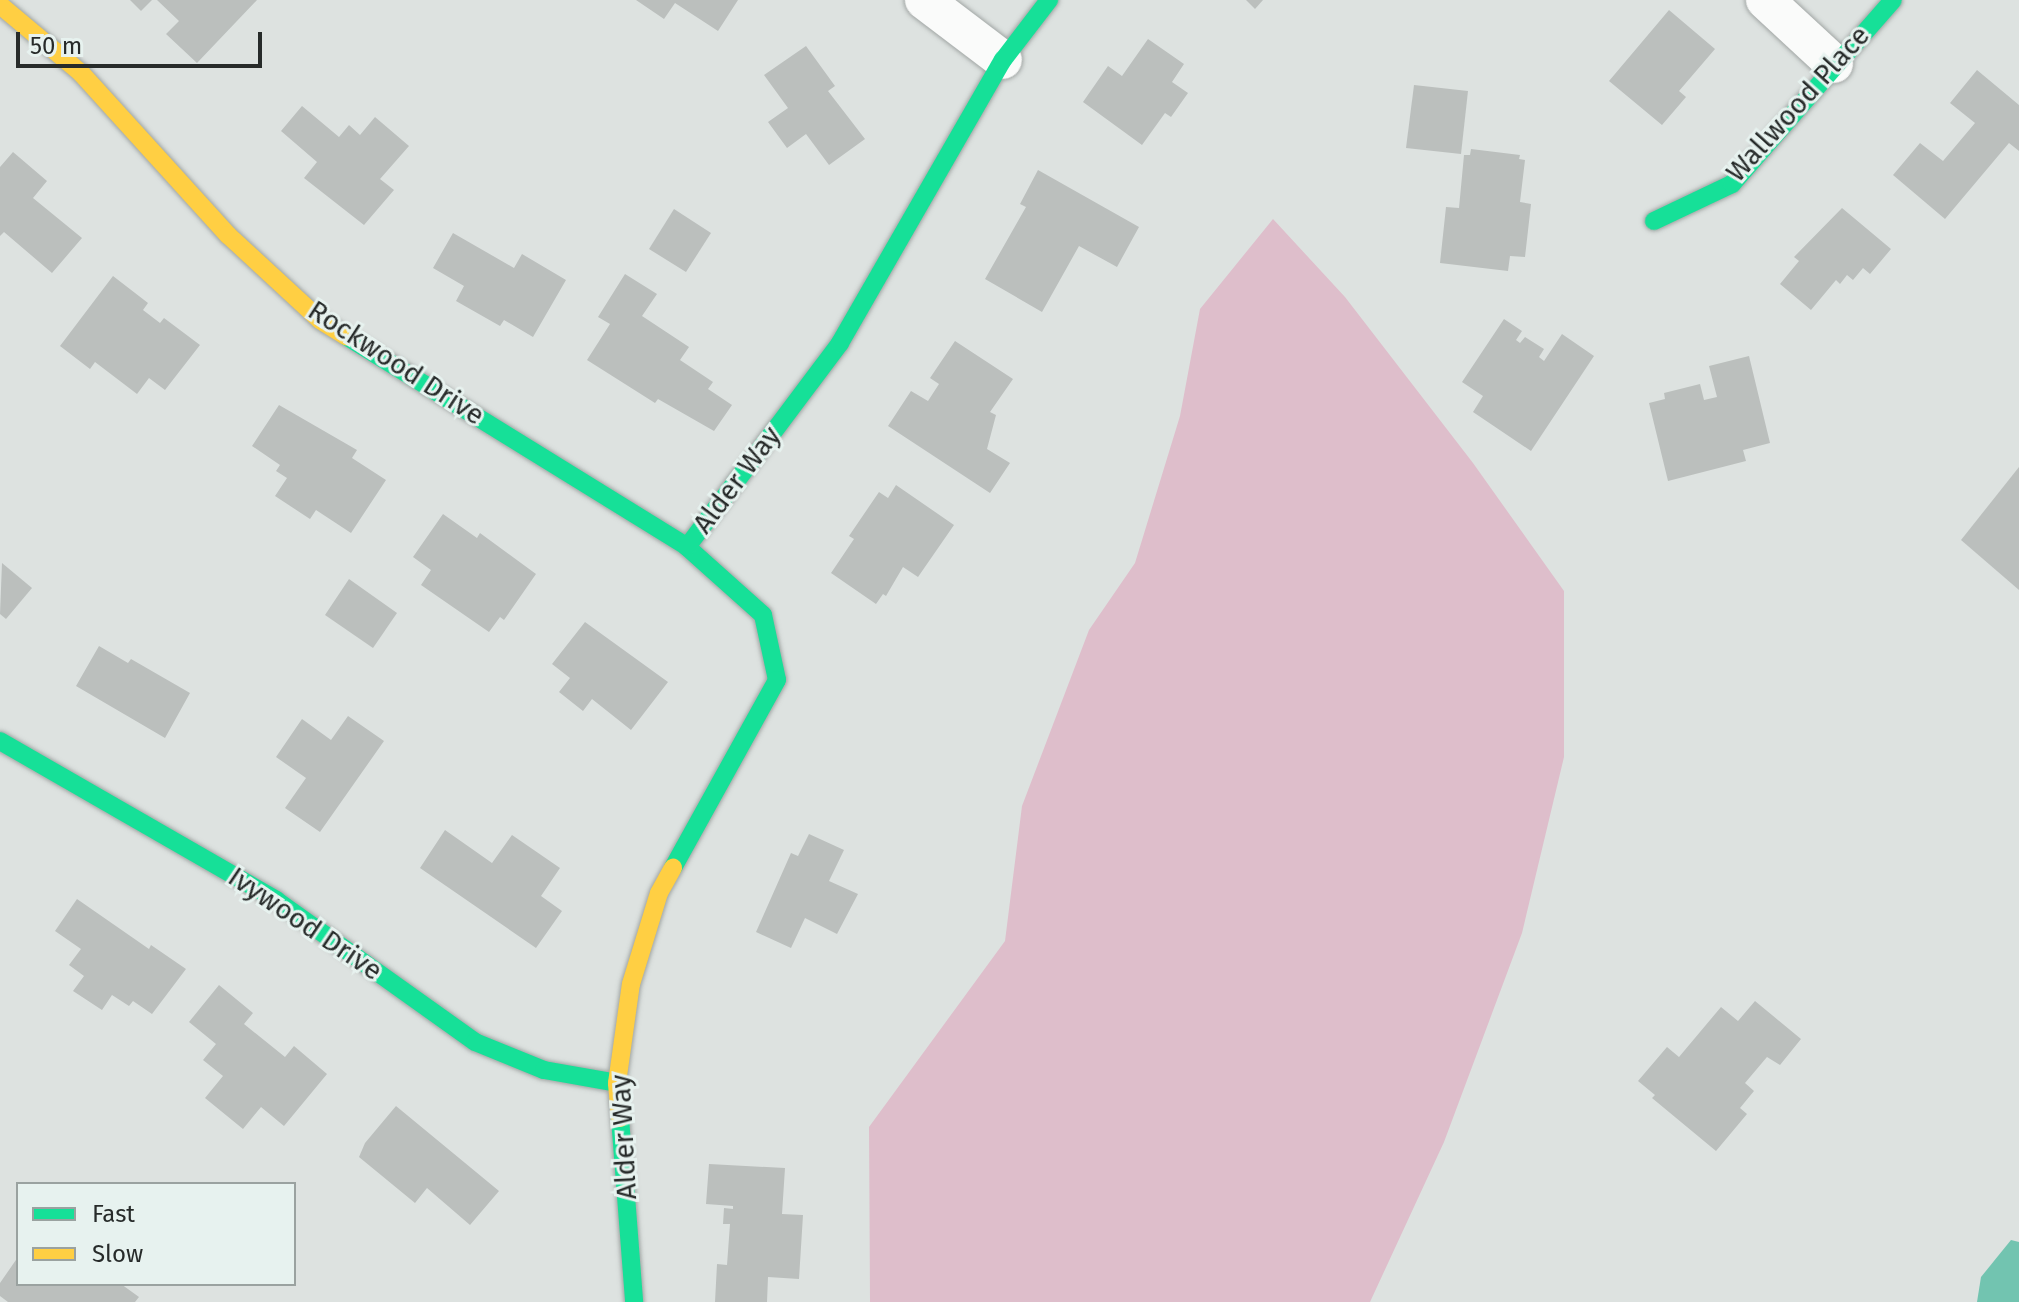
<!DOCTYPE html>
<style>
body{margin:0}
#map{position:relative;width:2019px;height:1302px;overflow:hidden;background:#dde2e0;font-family:"Fira Sans",sans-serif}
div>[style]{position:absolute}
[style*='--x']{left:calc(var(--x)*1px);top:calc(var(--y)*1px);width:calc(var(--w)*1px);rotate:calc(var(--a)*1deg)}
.green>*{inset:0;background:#debecb}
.water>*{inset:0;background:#72c4b0}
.building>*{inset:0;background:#bbbfbd}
.roads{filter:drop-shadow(0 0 2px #a1a6a4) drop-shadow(0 0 2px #a1a6a4)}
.street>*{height:38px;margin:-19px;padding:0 19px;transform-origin:19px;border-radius:19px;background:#fafbfa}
.fast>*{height:18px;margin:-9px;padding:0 9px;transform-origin:9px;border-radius:9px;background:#16e098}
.slow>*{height:18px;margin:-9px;padding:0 9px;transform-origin:9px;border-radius:9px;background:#ffcf43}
span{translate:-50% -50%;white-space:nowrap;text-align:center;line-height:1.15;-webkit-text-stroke:6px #e7f2ef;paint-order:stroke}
.street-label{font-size:28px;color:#272b2a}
.legend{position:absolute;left:16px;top:1182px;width:280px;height:104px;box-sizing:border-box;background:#e7f2ef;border:2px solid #9aa2a0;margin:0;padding:10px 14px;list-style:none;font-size:24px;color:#272b2a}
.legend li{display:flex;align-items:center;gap:16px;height:40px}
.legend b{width:40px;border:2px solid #9aa2a0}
.scale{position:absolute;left:16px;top:32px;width:246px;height:36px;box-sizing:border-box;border:4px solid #272b2a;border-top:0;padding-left:10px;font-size:24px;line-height:28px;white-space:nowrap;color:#272b2a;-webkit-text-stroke:6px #e7f2ef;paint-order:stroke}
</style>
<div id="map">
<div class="green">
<i style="clip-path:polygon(1273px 219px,1345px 297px,1473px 463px,1564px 591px,1564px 757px,1522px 933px,1444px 1142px,1370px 1302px,870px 1302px,869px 1127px,1005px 941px,1022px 806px,1089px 630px,1135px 563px,1180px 416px,1200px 309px)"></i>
</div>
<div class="water">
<i style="clip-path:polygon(2011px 1240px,2019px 1242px,2019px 1302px,1977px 1302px,1981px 1277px)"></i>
</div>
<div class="building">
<i style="clip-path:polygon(130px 0,152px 0,141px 11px)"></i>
<i style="clip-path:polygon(157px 0,257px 0,197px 63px,166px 34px,179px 21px)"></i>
<i style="clip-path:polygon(636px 0,738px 0,718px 31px,675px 3px,664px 19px)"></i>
<i style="clip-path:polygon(1246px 0,1263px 0,1255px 9px)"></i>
<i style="clip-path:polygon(1669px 10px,1715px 49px,1679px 91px,1686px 97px,1662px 125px,1609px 81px)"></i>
<i style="clip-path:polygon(1148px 39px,1184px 64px,1172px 82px,1188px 93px,1171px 117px,1165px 113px,1142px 145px,1083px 102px,1108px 66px,1122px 76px)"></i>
<i style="clip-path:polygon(806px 46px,835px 86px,828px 91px,865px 139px,829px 165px,806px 134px,787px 148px,768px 122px,788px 108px,764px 75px)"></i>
<i style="clip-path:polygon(1977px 70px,2019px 105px,2019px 151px,2009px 143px,1945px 219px,1893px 175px,1920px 143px,1943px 161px,1975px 123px,1950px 103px)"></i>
<i style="clip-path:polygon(1414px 85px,1468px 91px,1461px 154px,1406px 148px)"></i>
<i style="clip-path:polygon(302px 106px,339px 137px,349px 125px,360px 135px,375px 117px,409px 146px,380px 179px,394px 190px,364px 225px,304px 178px,317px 162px,281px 131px)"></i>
<i style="clip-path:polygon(1471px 149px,1520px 155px,1519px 159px,1525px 160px,1520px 202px,1531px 204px,1525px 257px,1510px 256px,1508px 271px,1440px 263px,1446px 207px,1459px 208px,1464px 155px,1470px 155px)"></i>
<i style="clip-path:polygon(13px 152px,47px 181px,33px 198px,82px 238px,52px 273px,4px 232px,0 236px,0 167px)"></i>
<i style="clip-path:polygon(1038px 170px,1139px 227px,1117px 267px,1079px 246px,1042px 312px,985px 279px,1026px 207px,1020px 204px)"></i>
<i style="clip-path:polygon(1842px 208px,1891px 249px,1870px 274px,1863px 268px,1853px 280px,1847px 275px,1840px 284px,1836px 280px,1811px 310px,1780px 284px,1799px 261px,1794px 257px)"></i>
<i style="clip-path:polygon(674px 209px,711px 233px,686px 272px,649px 249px)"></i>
<i style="clip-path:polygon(453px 233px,514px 268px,522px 254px,566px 280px,533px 337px,504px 320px,500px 326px,456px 301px,464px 286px,433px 268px)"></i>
<i style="clip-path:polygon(625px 274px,657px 294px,642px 316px,689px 347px,680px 360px,713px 382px,708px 389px,732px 405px,714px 431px,658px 399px,655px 403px,587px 360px,610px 324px,598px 317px)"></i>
<i style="clip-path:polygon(113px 276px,148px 303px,143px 310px,160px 323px,164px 318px,200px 345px,165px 390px,149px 378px,137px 394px,95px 362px,90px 369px,60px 346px)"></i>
<i style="clip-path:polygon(1504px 319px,1522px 331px,1516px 340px,1520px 343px,1525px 337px,1544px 349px,1539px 357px,1544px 361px,1562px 334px,1594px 356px,1531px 451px,1473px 412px,1483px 396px,1462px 382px)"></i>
<i style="clip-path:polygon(955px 341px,1013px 379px,990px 412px,996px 415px,987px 449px,1010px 463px,990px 493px,888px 426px,911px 391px,928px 401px,939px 384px,930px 378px)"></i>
<i style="clip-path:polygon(1749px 356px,1770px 443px,1743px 450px,1746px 461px,1668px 481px,1649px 403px,1665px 399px,1664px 393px,1700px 384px,1704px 400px,1717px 397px,1709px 366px)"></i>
<i style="clip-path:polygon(279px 405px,357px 450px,352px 458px,386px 480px,351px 533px,316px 510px,310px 519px,275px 496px,287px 478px,276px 471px,280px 465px,252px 446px)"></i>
<i style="clip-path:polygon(2019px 467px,2019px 590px,1961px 540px)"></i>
<i style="clip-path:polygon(896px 485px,954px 525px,918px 577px,903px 567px,886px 596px,883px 594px,876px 604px,831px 573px,854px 539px,849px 536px,879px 492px,888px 498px)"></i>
<i style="clip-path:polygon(443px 514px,477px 538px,480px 533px,536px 574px,504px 620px,500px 617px,489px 632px,421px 585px,431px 570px,413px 557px)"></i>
<i style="clip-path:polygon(2px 563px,32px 588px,6px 619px,0 614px)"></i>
<i style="clip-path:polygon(349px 579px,397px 613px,373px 648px,325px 615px)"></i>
<i style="clip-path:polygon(585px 622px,668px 682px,631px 730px,592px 699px,583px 711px,559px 692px,570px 678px,552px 664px)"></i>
<i style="clip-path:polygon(99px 646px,128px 663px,131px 659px,190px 693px,165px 738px,76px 686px)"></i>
<i style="clip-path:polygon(348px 716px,384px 741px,320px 832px,285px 808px,306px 778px,276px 757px,302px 719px,331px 740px)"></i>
<i style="clip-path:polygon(445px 830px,492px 863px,512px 835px,560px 868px,541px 896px,562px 911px,536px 948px,420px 868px)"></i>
<i style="clip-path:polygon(809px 834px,844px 850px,829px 881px,858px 894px,837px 934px,805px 918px,791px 948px,756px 932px,791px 853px,798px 856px)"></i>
<i style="clip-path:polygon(77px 899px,149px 949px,151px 945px,186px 969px,152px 1014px,133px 1001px,129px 1006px,112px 995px,102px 1010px,73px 991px,84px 976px,69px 965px,81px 949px,55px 931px)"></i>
<i style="clip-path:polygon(219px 985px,253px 1013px,244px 1024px,285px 1057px,294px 1046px,327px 1074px,284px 1126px,261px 1107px,243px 1129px,205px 1098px,223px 1076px,203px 1060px,216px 1044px,189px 1022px)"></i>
<i style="clip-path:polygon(1755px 1001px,1801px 1039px,1780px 1065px,1767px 1057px,1745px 1083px,1754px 1091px,1740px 1108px,1747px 1114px,1716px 1151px,1652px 1098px,1655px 1095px,1638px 1081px,1667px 1047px,1679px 1057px,1721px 1007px,1738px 1021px)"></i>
<i style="clip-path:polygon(396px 1106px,499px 1191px,470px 1225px,427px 1188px,415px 1203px,359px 1157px,365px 1143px)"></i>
<i style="clip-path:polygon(709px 1164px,785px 1168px,782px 1214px,803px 1215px,799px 1279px,768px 1277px,767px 1302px,715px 1302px,717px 1264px,727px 1265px,730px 1224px,723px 1224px,724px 1208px,733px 1209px,733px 1206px,706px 1204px)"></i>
<i style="clip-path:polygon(18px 1257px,18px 1284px,121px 1284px,139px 1297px,135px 1302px,8px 1302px,0 1296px,0 1283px)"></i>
</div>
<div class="roads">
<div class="street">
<i style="--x:924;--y:0;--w:99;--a:37.2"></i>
<i style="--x:1765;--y:0;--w:94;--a:42.8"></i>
</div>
<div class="fast">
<i style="--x:1654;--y:221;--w:86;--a:-25.4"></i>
<i style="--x:1732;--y:184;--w:244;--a:-48.8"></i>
<i style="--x:346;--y:336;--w:401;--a:31.7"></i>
<i style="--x:687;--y:547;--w:102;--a:41.8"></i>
<i style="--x:763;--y:615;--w:66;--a:77.8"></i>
<i style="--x:777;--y:680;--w:215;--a:119"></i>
<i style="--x:687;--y:547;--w:255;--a:-53.1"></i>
<i style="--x:840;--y:343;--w:327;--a:-60.1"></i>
<i style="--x:1003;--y:60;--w:76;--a:-52.5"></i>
<i style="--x:0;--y:741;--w:319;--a:29.9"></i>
<i style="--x:276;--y:900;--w:244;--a:35.5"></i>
<i style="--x:475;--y:1042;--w:74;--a:22.1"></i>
<i style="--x:544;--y:1070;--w:74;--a:10.1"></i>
<i style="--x:620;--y:1118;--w:185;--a:85.6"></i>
</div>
<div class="slow">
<i style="--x:0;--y:5;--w:106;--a:40"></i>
<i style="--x:81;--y:73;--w:219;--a:47.8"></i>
<i style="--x:228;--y:235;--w:125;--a:42.7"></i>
<i style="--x:320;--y:320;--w:31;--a:32"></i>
<i style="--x:620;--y:1118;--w:35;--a:-95"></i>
<i style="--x:617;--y:1083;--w:100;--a:-82"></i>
<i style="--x:631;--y:984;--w:95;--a:-72.9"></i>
<i style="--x:659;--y:893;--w:29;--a:-61"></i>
</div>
</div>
<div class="street-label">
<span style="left:1798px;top:104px;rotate:-48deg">Wallwood Place</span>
<span style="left:396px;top:363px;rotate:33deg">Rockwood Drive</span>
<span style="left:737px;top:480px;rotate:-53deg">Alder Way</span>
<span style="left:305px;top:924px;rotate:34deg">Ivywood Drive</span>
<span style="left:624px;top:1137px;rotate:-93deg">Alder Way</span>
</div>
<ul class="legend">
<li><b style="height:10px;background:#16e098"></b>Fast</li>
<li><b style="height:10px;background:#ffcf43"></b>Slow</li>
</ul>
<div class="scale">50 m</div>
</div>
